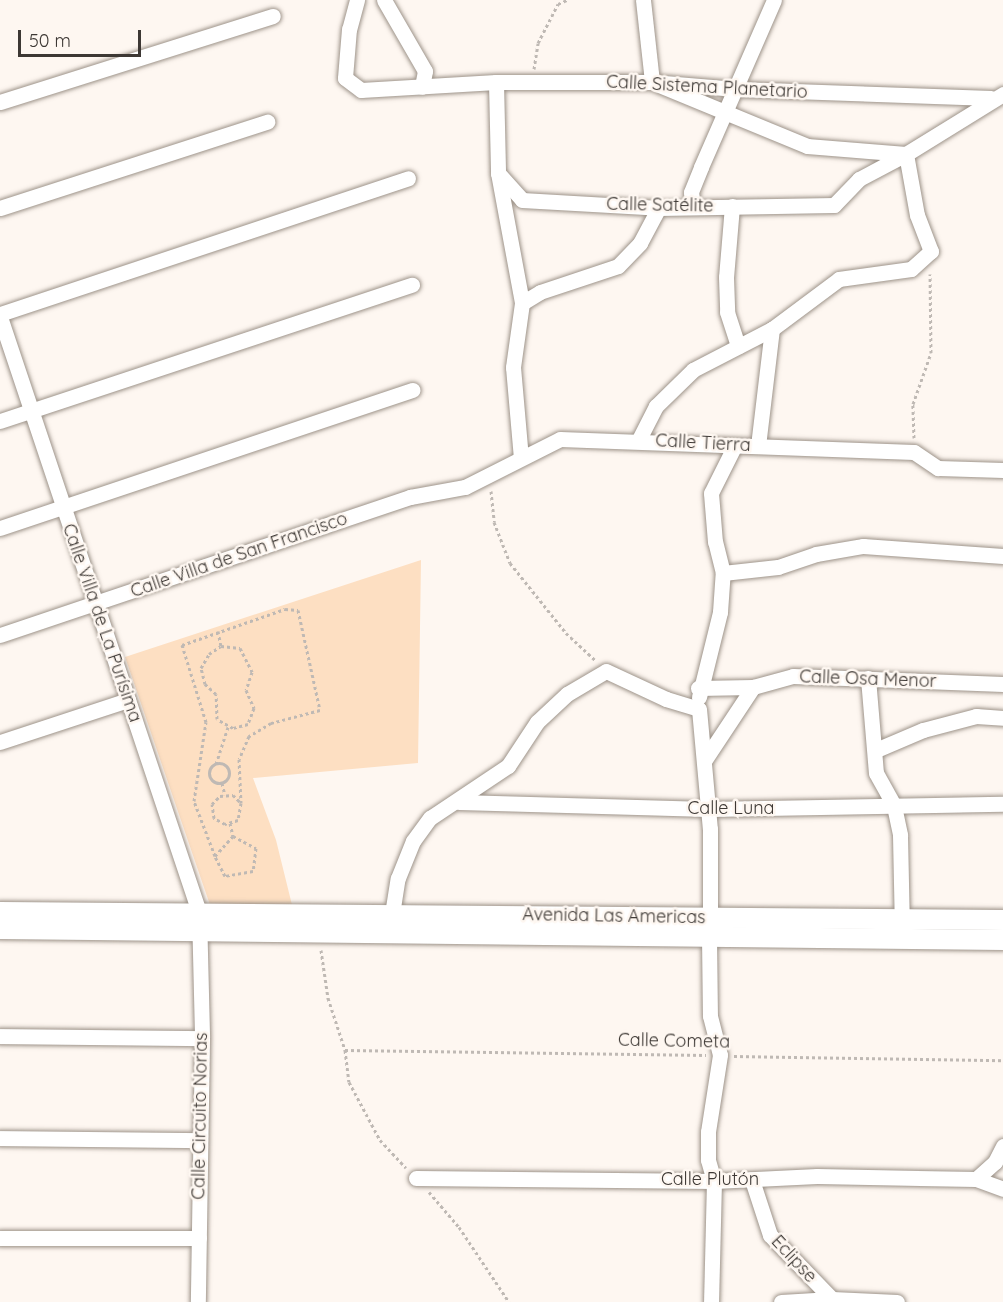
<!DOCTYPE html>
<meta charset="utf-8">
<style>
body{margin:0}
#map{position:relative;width:1003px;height:1302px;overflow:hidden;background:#fef7f1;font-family:Quicksand,sans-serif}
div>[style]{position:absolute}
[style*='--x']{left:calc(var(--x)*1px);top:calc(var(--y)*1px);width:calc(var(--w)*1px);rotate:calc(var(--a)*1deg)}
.green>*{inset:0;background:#fddfc2}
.path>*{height:3px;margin-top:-1.5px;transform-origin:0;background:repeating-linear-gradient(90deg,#bfb9b4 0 3px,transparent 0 6px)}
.path>.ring{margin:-1.5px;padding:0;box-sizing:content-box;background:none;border:3px solid #bfb9b4;border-radius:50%}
.roads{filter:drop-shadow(0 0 2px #9d9389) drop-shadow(0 0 2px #9d9389)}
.minor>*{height:15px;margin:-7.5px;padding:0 7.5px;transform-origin:7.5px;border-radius:7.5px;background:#fff}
.tertiary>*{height:20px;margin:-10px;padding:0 10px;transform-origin:10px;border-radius:10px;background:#fff}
span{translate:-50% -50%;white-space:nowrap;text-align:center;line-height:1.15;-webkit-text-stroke:5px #fef7f1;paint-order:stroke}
.street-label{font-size:18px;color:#3d3834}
.scale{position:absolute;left:18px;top:30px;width:123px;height:27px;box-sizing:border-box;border:3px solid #3d3834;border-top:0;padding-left:8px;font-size:18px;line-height:21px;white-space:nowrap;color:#3d3834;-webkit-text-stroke:4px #fef7f1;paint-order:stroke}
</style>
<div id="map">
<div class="green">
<i style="clip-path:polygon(421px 560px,418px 763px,253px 778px,276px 840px,292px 905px,210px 905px,125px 657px)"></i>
</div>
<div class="path">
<i style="--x:534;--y:69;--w:26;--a:-81"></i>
<i style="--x:538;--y:43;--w:44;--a:-62.9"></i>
<i style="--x:558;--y:4;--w:10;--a:-24"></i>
<i style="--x:914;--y:438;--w:34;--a:-92"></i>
<i style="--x:913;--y:404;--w:54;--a:-70.6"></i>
<i style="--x:931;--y:353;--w:79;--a:-90.7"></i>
<i style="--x:491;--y:491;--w:31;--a:84"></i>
<i style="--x:494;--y:522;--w:44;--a:68.7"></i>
<i style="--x:510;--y:563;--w:90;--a:51.3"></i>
<i style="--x:566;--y:633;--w:41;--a:43"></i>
<i style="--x:218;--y:631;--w:15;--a:79"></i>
<i style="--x:221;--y:646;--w:19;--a:6"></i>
<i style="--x:240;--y:648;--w:27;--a:63"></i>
<i style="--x:252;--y:672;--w:19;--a:108"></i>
<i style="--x:246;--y:690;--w:20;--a:66"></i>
<i style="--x:254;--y:708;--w:17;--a:111"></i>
<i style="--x:248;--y:724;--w:16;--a:165"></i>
<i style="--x:233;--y:728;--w:18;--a:-151"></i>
<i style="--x:217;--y:719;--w:25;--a:-92"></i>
<i style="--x:216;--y:694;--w:15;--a:-138"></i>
<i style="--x:205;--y:684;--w:16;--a:-104"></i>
<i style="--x:201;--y:668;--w:16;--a:-60"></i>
<i style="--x:209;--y:654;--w:14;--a:-34"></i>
<i class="ring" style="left:209px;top:763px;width:17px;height:17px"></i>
<i style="--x:216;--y:764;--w:39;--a:-72"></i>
<i style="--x:222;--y:783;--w:12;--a:76"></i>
<i style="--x:230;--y:823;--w:13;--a:77"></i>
<i style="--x:233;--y:836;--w:26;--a:28"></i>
<i style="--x:256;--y:848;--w:23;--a:97"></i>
<i style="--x:253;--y:871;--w:28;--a:170"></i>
<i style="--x:225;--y:876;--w:22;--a:-117"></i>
<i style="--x:215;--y:856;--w:27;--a:-48"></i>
<i style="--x:215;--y:856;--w:59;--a:-110.9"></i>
<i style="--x:194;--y:801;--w:80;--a:-81.4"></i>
<i style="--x:206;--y:722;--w:81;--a:-107.3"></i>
<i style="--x:182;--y:645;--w:109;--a:-19.3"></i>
<i style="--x:285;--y:609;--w:13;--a:4"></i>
<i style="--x:298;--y:610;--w:102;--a:77.6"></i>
<i style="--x:320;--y:710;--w:51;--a:165.1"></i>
<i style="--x:271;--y:723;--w:26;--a:149"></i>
<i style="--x:249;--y:736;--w:25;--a:113"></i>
<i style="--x:239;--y:759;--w:44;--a:87.4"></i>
<i style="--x:241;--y:803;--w:17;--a:100"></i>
<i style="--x:238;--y:820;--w:14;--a:163"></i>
<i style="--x:225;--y:824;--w:13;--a:-151"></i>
<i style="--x:214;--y:818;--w:14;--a:-98"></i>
<i style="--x:212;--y:804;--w:11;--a:-45"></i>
<i style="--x:220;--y:796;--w:13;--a:-4"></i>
<i style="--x:233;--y:795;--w:11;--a:45"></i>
<i style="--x:321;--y:950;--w:49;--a:81.7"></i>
<i style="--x:328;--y:998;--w:55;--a:71.9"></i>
<i style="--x:345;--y:1050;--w:32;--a:83"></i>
<i style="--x:349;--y:1082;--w:66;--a:61.9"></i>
<i style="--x:380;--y:1140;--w:38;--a:47"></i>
<i style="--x:345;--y:1050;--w:361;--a:0.8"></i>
<i style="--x:734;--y:1056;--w:269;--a:0.9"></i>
<i style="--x:429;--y:1192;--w:46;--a:49.4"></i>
<i style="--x:459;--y:1227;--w:90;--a:56.3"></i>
</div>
<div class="roads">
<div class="minor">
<i style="--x:357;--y:0;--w:30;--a:105"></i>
<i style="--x:349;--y:29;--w:49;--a:94.7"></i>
<i style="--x:345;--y:78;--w:20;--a:37"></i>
<i style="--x:361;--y:90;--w:135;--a:-3.4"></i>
<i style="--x:496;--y:82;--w:156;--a:0"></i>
<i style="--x:652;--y:82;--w:84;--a:4.8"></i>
<i style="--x:736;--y:89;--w:255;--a:2"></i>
<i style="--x:384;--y:0;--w:82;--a:60"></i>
<i style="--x:425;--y:71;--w:16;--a:101"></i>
<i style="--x:643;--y:0;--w:82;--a:83.7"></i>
<i style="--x:652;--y:82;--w:168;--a:22.4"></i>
<i style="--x:807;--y:146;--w:99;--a:4.6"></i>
<i style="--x:906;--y:154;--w:114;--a:-31.7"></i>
<i style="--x:496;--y:82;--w:91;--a:88.7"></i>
<i style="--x:498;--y:173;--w:132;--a:79.5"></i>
<i style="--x:522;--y:303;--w:65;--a:98"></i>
<i style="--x:513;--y:367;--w:91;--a:85"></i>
<i style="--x:0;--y:102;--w:286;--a:-17.5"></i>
<i style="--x:498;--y:173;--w:36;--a:48"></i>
<i style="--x:522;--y:200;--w:137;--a:3.3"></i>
<i style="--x:659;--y:208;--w:175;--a:-1"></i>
<i style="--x:834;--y:205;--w:36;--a:-46"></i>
<i style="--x:859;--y:179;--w:53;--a:-28"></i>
<i style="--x:906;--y:154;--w:62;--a:79.8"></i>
<i style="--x:917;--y:215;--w:39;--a:69"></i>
<i style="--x:931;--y:251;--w:27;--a:138"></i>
<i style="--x:911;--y:269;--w:73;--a:172.1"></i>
<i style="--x:839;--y:279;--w:84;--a:143.3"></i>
<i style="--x:772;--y:329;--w:89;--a:152.6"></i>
<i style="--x:693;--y:370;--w:52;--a:135.8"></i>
<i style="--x:656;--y:406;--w:37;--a:117"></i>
<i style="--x:693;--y:205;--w:13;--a:-99"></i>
<i style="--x:691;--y:192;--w:27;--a:-68"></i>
<i style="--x:701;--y:167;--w:182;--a:-66.4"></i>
<i style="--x:732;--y:206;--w:71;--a:94.8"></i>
<i style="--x:726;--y:277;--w:35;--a:88"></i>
<i style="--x:727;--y:312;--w:36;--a:72"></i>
<i style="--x:0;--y:208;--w:281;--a:-17.9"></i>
<i style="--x:522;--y:303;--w:21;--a:-31"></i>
<i style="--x:540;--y:292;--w:82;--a:-18.4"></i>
<i style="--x:618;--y:266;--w:32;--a:-46"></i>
<i style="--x:640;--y:243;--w:40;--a:-62"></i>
<i style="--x:0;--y:314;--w:430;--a:-18.4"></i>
<i style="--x:0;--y:317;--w:627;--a:71.51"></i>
<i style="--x:199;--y:912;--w:126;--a:88.6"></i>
<i style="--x:202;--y:1038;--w:264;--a:90.9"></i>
<i style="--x:0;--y:421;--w:434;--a:-18.3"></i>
<i style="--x:758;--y:446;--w:118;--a:-83.2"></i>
<i style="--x:0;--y:528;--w:435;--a:-18.5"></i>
<i style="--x:723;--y:573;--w:55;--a:-6.2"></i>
<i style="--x:778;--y:567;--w:40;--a:-18.9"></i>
<i style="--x:816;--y:554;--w:48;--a:-9.7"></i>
<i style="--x:863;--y:546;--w:140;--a:4.1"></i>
<i style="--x:0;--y:635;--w:433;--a:-18.6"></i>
<i style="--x:410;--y:497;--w:56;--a:-10.3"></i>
<i style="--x:465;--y:487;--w:106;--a:-26.8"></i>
<i style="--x:560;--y:439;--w:354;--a:2.1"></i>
<i style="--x:914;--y:452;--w:29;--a:34"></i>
<i style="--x:938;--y:468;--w:65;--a:1.8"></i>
<i style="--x:868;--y:678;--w:95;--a:85.2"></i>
<i style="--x:876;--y:773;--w:38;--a:61"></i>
<i style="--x:894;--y:806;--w:30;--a:78"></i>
<i style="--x:900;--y:835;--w:93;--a:88.8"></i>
<i style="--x:698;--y:688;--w:55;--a:-1"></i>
<i style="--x:753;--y:687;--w:41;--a:-15.4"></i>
<i style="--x:793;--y:676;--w:210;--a:2.2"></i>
<i style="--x:699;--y:697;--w:88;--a:-76.1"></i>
<i style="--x:720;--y:612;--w:39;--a:-86"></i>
<i style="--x:723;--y:573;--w:32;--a:-104"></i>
<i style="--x:715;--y:542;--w:49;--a:-94.7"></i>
<i style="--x:711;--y:493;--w:51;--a:-63.4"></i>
<i style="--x:0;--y:742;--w:135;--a:-18.2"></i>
<i style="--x:876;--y:750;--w:51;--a:-23.1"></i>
<i style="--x:923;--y:730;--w:55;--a:-14.8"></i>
<i style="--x:976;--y:716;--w:27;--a:4"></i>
<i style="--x:704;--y:761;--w:89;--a:-56.5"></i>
<i style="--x:459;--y:802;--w:249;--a:1.6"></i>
<i style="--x:708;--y:809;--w:295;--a:-1"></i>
<i style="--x:392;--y:914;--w:36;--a:-81"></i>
<i style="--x:398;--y:878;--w:40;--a:-68"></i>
<i style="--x:413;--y:841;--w:29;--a:-54"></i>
<i style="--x:430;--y:818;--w:94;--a:-33.7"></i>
<i style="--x:508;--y:766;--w:53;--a:-56.6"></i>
<i style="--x:537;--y:722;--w:41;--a:-43"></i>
<i style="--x:567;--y:694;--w:45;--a:-30.5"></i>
<i style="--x:606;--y:671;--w:66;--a:25"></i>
<i style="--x:666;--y:699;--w:34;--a:17"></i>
<i style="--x:699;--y:709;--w:121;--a:84.8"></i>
<i style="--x:710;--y:829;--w:89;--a:90"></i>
<i style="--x:709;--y:937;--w:79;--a:89.3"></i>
<i style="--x:710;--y:1016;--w:40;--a:75.6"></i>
<i style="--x:720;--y:1055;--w:78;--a:98.9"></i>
<i style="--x:708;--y:1132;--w:28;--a:90"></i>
<i style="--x:708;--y:1160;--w:22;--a:74"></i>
<i style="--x:714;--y:1181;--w:121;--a:91.4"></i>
<i style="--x:0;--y:1036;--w:202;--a:0.6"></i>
<i style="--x:0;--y:1138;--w:200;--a:0.6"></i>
<i style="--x:416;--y:1178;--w:298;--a:0.6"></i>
<i style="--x:714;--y:1181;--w:103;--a:-2.8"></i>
<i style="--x:817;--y:1176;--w:159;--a:1.1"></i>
<i style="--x:976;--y:1179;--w:29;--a:20"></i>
<i style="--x:976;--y:1179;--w:25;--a:-42"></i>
<i style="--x:995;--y:1162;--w:18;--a:-63"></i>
<i style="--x:752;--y:1180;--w:58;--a:71.9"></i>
<i style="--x:770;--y:1235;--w:89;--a:45.9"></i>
<i style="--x:0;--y:1238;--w:199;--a:0"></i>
<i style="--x:781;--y:1302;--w:51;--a:-3.4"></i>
<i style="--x:832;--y:1299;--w:65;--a:2.6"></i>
</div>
<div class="tertiary">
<i style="--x:0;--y:912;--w:1003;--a:0.46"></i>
<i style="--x:0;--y:929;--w:1003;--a:0.63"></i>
</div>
</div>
<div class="street-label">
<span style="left:707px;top:87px;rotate:3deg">Calle Sistema Planetario</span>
<span style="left:660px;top:205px;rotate:1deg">Calle Satélite</span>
<span style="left:703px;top:443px;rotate:3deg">Calle Tierra</span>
<span style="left:239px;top:555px;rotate:-19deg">Calle Villa de San Francisco</span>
<span style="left:102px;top:623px;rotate:71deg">Calle Villa de La Purísima</span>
<span style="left:868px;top:679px;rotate:2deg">Calle Osa Menor</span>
<span style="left:731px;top:808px">Calle Luna</span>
<span style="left:614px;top:916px;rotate:1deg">Avenida Las Americas</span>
<span style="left:674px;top:1041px;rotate:1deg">Calle Cometa</span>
<span style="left:200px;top:1116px;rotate:-89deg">Calle Circuito Norias</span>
<span style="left:710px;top:1179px">Calle Plutón</span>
<span style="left:794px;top:1259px;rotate:47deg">Eclipse</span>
</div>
<div class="scale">50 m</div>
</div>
